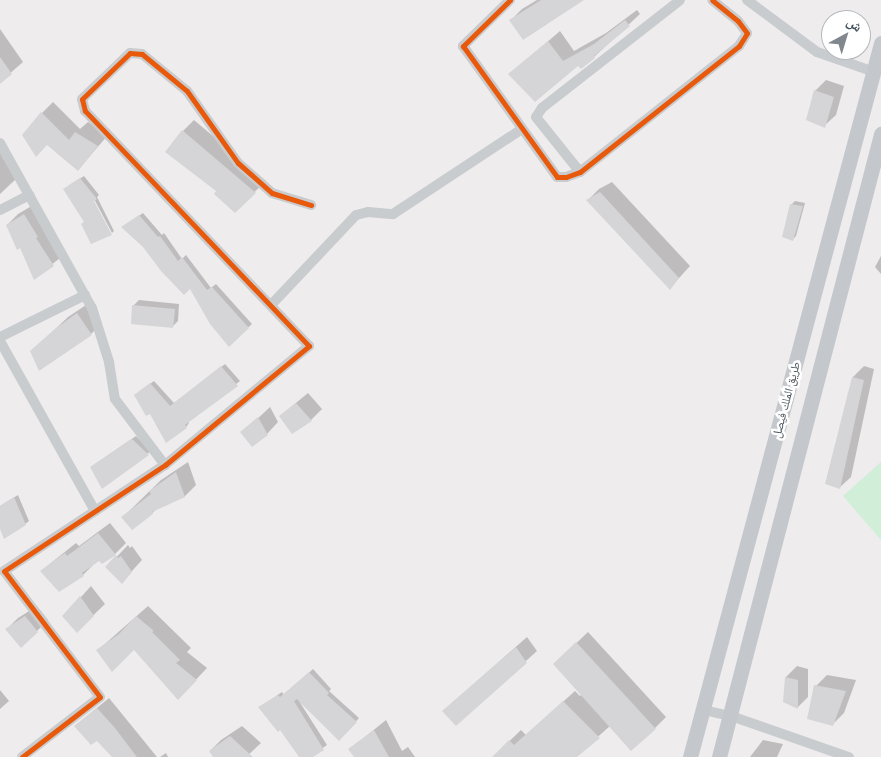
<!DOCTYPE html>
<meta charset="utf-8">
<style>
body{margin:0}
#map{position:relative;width:881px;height:757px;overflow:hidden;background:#eeeced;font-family:Raleway,"Noto Naskh Arabic",sans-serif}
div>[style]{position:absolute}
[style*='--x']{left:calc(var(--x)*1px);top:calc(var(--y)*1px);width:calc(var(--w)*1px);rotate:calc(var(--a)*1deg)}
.green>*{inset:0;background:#d0eed8}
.shadow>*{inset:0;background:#0003}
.building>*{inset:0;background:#d5d5d7}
.minor>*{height:10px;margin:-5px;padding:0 5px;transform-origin:5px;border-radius:5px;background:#c9ccce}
.primary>*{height:15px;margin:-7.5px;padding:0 7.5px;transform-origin:7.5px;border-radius:7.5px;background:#c4c8cc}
.cycleway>*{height:5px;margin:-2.5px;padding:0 2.5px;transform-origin:2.5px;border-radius:2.5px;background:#e8590c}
span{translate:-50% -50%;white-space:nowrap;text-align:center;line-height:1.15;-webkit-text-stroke:5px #fff;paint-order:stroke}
.street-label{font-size:12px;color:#44515a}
.north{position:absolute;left:821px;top:10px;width:50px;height:50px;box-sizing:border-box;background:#fff;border:1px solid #b4b9bd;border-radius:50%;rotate:39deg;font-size:14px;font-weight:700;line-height:20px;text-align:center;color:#44515a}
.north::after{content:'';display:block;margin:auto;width:18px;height:22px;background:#80878d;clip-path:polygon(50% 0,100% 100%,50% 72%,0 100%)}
</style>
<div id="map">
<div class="green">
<i style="clip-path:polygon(881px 462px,881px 540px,843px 496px)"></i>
</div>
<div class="shadow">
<i style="clip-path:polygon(537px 0,580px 0,511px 20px,522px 9px)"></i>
<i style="clip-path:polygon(637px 10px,640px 14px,594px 57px,578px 64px,510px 74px,560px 31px,574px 51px,606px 33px)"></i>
<i style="clip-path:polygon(0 29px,23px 62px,0 82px)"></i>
<i style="clip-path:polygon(826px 80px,844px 86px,836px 115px,824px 126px,815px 91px)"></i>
<i style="clip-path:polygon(53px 102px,80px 129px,88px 122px,108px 135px,78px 170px,42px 113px)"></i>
<i style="clip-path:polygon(194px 120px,266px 181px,235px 211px,183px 131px)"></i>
<i style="clip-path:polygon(0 146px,5px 154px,2px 157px,17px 178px,0 194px)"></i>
<i style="clip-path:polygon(84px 176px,99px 195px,97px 197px,114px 231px,112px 233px,92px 195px,85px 221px,68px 186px)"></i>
<i style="clip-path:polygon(612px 182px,690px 266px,670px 288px,588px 200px,599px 189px)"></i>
<i style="clip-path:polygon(795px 201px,805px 203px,796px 236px,793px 239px,791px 205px)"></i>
<i style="clip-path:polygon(35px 204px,65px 254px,35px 278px,21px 246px,7px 225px,18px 214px)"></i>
<i style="clip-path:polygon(143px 213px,162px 235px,164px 233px,182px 259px,186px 255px,211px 288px,216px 284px,252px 324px,229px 345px,191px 287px,123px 227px)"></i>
<i style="clip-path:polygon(881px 256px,881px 274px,875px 267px)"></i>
<i style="clip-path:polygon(139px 300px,179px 304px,178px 321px,172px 327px,133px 306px)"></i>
<i style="clip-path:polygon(89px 303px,102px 323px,91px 334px,32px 351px,68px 317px)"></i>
<i style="clip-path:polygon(225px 364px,240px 381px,188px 421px,189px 423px,186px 427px,150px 412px,139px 392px,154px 381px,174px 403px)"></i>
<i style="clip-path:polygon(864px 366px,874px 369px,851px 477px,839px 488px,853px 377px)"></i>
<i style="clip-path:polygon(308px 393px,322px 409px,311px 420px,292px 432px,280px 416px)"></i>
<i style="clip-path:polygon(270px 407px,278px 422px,267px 434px,252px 424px)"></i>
<i style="clip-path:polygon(136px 436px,151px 451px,103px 487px,95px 464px)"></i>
<i style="clip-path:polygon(188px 462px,196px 485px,185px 496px,157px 509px,133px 529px,123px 517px,161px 480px)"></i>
<i style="clip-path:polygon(18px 495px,29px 521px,25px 524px,0 526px,0 506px)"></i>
<i style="clip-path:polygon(110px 523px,126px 543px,115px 554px,99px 559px,83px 575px,41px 571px,76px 543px,79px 546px)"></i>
<i style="clip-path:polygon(128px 545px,130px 548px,132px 546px,142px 560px,122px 582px,107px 567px)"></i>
<i style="clip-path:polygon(91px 586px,105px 604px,77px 631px,81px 597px)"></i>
<i style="clip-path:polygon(37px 606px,48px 620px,22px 646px,7px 629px,18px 618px)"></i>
<i style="clip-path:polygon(148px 606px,191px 648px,187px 652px,207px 668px,189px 687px,134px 648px,98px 650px)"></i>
<i style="clip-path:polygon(588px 632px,666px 717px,655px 728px,610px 726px,575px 757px,493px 757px,521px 730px,526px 735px,575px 691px,580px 696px,582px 694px,566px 653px)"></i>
<i style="clip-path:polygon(527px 637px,537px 651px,456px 724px,443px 711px)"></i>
<i style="clip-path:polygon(797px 666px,808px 669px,808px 697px,797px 708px,784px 702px,786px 677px)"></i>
<i style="clip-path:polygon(313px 669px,331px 689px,329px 691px,359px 718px,339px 740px,299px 701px,327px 745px,310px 757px,301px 757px,280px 729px,260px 707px,282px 692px,284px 695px)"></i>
<i style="clip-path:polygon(827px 675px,856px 680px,844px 713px,833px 724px,816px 686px)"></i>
<i style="clip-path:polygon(0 690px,9px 701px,0 709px)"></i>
<i style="clip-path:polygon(109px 698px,157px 757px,113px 757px,97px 739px,75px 726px)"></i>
<i style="clip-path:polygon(386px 720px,402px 751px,408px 747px,415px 757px,356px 757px,350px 749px)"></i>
<i style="clip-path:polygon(242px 726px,261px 743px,246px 757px,215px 757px,210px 751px,221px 740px)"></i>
<i style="clip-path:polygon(763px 740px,783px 744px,777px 757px,750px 757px)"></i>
<i style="clip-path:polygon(166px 753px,168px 757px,160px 757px)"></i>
</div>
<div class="building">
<i style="clip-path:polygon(541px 0,584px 0,523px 40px,509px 20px)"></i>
<i style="clip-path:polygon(625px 20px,630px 26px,594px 56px,595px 58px,581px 69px,578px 66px,535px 102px,508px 74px,548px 41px,563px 61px,594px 44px)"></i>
<i style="clip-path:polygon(0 57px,12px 74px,0 84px)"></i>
<i style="clip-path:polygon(814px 90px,834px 97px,825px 128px,806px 120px)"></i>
<i style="clip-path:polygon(41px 112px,69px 140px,75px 132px,98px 146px,78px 171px,47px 145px,36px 157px,22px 135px)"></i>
<i style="clip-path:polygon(182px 130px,256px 193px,235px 213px,214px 194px,216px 191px,165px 152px)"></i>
<i style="clip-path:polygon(80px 178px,97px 199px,94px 201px,112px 235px,91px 244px,81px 224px,84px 222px,63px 189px)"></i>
<i style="clip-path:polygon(600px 192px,679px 278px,670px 290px,586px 200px)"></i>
<i style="clip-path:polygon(790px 204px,803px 206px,793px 241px,782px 237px)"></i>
<i style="clip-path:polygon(24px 214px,38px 237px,36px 238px,54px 266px,34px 280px,20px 248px,17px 250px,6px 225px)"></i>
<i style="clip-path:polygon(139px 215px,158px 237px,160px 236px,178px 261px,182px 257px,207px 290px,212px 287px,249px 328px,229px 347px,210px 324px,190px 289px,184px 295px,161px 271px,143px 247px,121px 227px)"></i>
<i style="clip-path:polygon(132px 305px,175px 309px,173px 328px,131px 324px)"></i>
<i style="clip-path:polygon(77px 313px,92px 335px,39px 371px,30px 351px,56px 328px)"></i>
<i style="clip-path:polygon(221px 366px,238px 386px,185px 425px,187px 428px,166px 443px,150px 414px,146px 416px,134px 395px,150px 383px,170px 406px)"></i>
<i style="clip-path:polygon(852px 377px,864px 380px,840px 489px,825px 484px)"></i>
<i style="clip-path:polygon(296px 403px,312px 421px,292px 434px,279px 416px)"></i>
<i style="clip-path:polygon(258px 417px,268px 435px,252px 447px,240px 432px)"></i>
<i style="clip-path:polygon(132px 439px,149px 455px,102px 489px,90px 467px)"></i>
<i style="clip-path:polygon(176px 472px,185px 497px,152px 512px,153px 514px,132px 530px,121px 517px,151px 494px,149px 491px)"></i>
<i style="clip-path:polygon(14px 497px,26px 525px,4px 539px,0 529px,0 506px)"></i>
<i style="clip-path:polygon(98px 533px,116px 555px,102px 564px,99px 561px,82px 573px,84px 576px,59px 592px,40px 571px,65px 553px,67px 556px)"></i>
<i style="clip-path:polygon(116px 555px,118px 558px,121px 556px,132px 572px,122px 584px,105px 567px)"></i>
<i style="clip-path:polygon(80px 596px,94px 616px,77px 633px,62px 616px)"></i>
<i style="clip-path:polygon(25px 616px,38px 632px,21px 648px,5px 629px)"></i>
<i style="clip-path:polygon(136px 616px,154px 631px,152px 632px,180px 660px,176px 663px,197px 680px,178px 700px,134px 650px,112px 672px,96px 650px,119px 634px)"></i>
<i style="clip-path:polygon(576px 642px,656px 729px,631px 751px,553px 664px)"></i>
<i style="clip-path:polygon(516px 647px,527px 663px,456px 726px,442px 711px)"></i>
<i style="clip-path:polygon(309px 672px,329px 693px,327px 695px,357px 722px,339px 741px,297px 699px,294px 701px,324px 750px,313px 757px,299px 757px,280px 730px,278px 732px,258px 707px,278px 695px,280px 697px)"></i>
<i style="clip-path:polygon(785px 677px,798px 680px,798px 709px,783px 702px)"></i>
<i style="clip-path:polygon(814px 685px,846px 691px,833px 726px,807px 719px)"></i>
<i style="clip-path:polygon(563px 701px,600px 738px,577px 757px,492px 757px,509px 740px,514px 745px)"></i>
<i style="clip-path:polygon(97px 708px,115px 728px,137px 757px,112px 757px,97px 741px,91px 745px,74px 726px)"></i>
<i style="clip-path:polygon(374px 730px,389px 757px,354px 757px,348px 749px)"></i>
<i style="clip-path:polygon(230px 736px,253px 757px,213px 757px,209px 751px)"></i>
</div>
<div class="minor">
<i style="--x:510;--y:0;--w:66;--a:135.6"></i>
<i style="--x:463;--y:46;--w:161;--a:54.3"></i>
<i style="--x:557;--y:177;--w:9;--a:0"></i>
<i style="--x:566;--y:177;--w:15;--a:-20"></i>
<i style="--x:580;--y:172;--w:203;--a:-38.4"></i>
<i style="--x:739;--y:46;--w:15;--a:-58"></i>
<i style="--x:747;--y:33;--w:15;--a:-127"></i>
<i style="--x:738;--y:21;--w:33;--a:-141"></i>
<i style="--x:747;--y:0;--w:87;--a:36.6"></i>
<i style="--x:817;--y:52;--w:60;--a:19.3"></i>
<i style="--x:0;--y:143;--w:189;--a:60.9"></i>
<i style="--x:92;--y:308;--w:57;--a:72.5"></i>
<i style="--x:109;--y:362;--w:37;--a:81"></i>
<i style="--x:115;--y:399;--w:83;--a:52.9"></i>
<i style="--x:580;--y:172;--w:70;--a:-128.7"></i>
<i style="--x:536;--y:117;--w:11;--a:-56"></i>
<i style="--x:542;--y:108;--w:175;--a:-38"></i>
<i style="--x:0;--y:210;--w:33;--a:-27"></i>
<i style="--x:271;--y:305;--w:124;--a:-46.6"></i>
<i style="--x:356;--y:215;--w:12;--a:-14"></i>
<i style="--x:368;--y:212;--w:25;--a:5"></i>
<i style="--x:393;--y:214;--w:154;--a:-33.4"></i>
<i style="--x:0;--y:337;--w:95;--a:-26.3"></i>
<i style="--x:0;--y:341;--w:195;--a:60.8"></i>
<i style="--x:704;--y:710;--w:28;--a:13"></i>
<i style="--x:731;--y:716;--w:125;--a:19.2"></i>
<i style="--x:22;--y:757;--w:98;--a:-37.6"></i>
<i style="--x:100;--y:697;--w:158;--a:-127.3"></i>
<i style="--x:4;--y:571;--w:193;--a:-33.4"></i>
<i style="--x:165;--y:465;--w:187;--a:-39.6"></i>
<i style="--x:309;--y:346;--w:325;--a:-133.6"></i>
<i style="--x:85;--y:111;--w:12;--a:-104"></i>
<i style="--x:82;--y:99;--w:66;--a:-43.8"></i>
<i style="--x:130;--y:53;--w:12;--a:5"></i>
<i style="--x:142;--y:54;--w:58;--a:39.4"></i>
<i style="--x:187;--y:91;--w:88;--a:54.7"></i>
<i style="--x:238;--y:163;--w:45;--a:41.4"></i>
<i style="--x:272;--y:193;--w:41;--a:17.1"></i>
</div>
<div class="primary">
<i style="--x:690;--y:757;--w:739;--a:-75.02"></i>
<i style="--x:719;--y:757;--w:644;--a:-75.42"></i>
</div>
<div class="cycleway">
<i style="--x:510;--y:0;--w:66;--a:135.6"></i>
<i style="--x:463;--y:46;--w:161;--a:54.3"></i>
<i style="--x:557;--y:177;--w:9;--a:0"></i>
<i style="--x:566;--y:177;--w:15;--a:-20"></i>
<i style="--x:580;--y:172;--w:203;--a:-38.4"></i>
<i style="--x:739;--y:46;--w:15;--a:-58"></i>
<i style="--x:747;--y:33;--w:15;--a:-127"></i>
<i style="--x:738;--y:21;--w:33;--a:-141"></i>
<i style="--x:22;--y:757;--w:98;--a:-37.6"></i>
<i style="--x:100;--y:697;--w:158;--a:-127.3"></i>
<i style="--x:4;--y:571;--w:193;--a:-33.4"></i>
<i style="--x:165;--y:465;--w:187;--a:-39.6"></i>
<i style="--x:309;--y:346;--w:325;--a:-133.6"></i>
<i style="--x:85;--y:111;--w:12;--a:-104"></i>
<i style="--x:82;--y:99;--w:66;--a:-43.8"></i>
<i style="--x:130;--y:53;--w:12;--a:5"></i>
<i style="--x:142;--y:54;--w:58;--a:39.4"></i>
<i style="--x:187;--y:91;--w:88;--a:54.7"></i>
<i style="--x:238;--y:163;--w:45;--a:41.4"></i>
<i style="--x:272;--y:193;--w:41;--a:17.1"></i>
</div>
<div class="street-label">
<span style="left:787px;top:400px;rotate:-75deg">طريق الملك فيصل</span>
</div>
<div class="north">ش</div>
</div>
